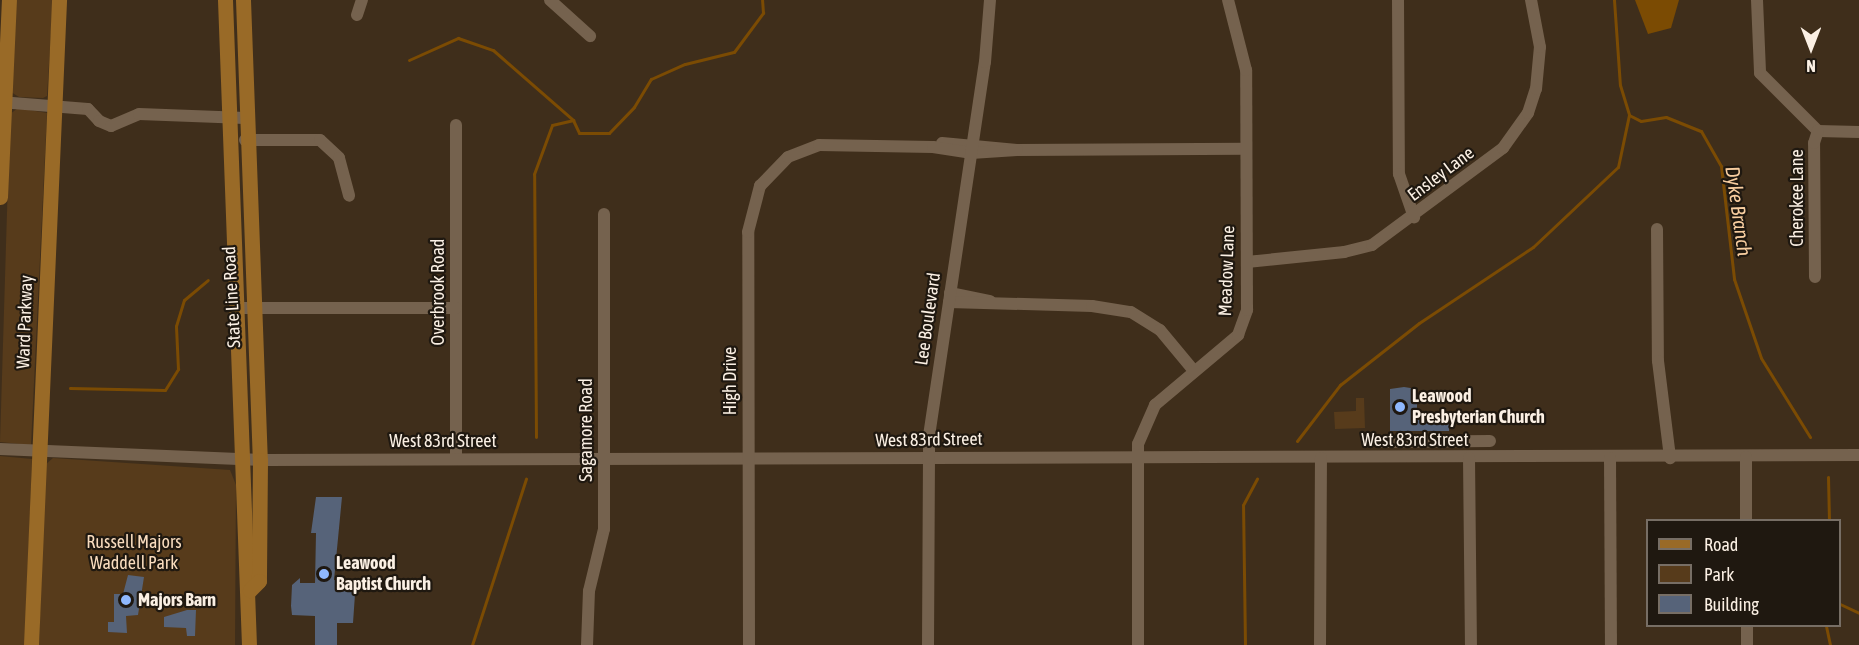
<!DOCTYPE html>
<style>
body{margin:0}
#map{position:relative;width:1859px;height:645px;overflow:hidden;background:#3f2e1b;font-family:"Asap Condensed",sans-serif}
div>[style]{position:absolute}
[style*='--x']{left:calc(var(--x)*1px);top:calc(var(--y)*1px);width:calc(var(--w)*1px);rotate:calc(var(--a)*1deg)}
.green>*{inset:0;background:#573b1b}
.water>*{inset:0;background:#7b4b03}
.stream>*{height:3px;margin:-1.5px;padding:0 1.5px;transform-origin:1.5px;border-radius:1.5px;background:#7b4b03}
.building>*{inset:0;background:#566379}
.minor>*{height:12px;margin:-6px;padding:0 6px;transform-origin:6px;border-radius:6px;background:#75624e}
.major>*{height:15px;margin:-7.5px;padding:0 7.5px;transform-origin:7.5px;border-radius:7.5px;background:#996a27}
.dots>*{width:16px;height:16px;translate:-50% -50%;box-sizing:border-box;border:3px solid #1f1810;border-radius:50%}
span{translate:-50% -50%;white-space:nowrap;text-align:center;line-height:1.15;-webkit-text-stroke:4.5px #1f1810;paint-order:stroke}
.street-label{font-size:18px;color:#fbf0e4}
.poi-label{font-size:18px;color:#fbf0e4;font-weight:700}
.left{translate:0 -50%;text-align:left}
.park-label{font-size:18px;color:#f9dcbe}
.water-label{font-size:20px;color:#f9cea0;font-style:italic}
.legend{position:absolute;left:1646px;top:519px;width:195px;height:108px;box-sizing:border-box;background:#1f1810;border:2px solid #776e65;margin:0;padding:8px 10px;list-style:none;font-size:18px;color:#fbf0e4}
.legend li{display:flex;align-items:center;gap:12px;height:30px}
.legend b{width:30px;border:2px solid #776e65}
.north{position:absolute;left:1781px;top:18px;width:60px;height:60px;-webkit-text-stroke:4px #1f1810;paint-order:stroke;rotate:180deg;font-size:16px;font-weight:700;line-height:24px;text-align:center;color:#fbf0e4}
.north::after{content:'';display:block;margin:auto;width:21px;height:27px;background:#fbf0e4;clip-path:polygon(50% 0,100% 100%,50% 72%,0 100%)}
</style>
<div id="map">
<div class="green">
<i style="clip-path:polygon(16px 0,53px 0,47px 96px,43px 98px,19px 97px,11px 92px)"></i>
<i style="clip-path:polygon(18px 108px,47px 113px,31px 445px,0 442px,10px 114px)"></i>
<i style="clip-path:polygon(1356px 398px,1364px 398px,1365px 428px,1335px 429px,1334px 412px,1356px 411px)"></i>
<i style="clip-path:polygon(0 456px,32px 459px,25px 645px,0 645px)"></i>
<i style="clip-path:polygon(53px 458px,230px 470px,236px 485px,235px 645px,39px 645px,45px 465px)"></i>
</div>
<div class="water">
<i style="clip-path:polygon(1635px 0,1679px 0,1671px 28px,1648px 34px)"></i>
</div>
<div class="stream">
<i style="--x:1614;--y:0;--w:85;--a:86"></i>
<i style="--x:1620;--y:85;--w:31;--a:73"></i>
<i style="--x:1629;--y:115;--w:13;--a:27"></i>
<i style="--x:1641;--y:121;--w:25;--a:-9"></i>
<i style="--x:1666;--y:117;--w:38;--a:22"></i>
<i style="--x:1701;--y:131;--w:40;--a:60.3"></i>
<i style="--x:1721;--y:166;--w:114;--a:83.4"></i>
<i style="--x:1734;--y:279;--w:83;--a:71.1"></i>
<i style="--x:1761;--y:358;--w:93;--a:58.2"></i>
<i style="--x:409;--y:60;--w:54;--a:-24.2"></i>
<i style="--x:458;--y:38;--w:37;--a:19"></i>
<i style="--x:493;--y:50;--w:105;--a:41.1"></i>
<i style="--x:70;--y:388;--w:95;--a:1.2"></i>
<i style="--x:165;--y:390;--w:25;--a:-58"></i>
<i style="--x:178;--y:369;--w:43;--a:-92.7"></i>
<i style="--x:176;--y:326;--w:27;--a:-73"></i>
<i style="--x:184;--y:300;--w:31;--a:-40"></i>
<i style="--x:536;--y:437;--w:263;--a:-90.4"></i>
<i style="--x:534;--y:174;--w:52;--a:-69.8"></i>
<i style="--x:552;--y:125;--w:22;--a:-13"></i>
<i style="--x:573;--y:120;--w:14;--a:65"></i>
<i style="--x:579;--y:133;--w:30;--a:0"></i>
<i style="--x:609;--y:133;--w:36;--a:-46"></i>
<i style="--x:634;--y:107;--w:33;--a:-59"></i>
<i style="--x:651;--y:79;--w:37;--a:-24"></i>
<i style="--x:685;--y:64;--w:50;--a:-13.8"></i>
<i style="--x:734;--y:52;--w:49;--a:-53.4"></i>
<i style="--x:763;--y:13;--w:13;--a:-94"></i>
<i style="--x:1297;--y:441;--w:71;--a:-52.5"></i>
<i style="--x:1340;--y:385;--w:100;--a:-38.1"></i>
<i style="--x:1419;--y:323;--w:137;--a:-33.7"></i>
<i style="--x:1533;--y:247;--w:117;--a:-43.3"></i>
<i style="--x:1618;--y:167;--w:53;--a:-78.1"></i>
<i style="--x:1828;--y:477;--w:43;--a:88.7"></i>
<i style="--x:1840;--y:604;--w:21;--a:25"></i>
<i style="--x:1826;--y:626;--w:19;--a:78"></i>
<i style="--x:472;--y:645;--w:175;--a:-72"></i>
<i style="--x:1245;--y:645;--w:140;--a:-90.8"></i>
<i style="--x:1243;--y:505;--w:30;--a:-62"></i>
</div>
<div class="building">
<i style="clip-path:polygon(1404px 387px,1417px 389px,1417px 413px,1449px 413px,1449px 431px,1390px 431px,1390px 389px)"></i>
<i style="clip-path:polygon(316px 497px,342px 497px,334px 580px,356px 580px,353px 623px,337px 623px,337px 645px,315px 645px,315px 616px,292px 615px,291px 606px,292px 585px,300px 578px,300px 583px,315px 583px,316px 533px,311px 533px)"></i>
<i style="clip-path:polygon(128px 575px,144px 577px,138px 615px,126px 616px,127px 633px,108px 632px,108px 622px,114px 622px,114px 594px,123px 594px)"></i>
<i style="clip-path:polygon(187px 610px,196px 610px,195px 636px,187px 636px,186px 628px,164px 627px,164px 617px)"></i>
</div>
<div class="minor">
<i style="--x:550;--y:0;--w:54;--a:42"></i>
<i style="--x:1398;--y:0;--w:174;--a:89.7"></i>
<i style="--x:1399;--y:174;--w:46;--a:70.8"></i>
<i style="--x:1757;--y:0;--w:73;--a:87.6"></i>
<i style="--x:1760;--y:73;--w:82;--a:45"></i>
<i style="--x:357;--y:15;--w:16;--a:-72"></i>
<i style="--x:0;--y:102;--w:88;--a:4.5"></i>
<i style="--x:88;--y:109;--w:16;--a:47"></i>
<i style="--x:99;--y:121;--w:13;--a:23"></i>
<i style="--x:111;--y:126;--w:30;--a:-23"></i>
<i style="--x:139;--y:114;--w:106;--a:2.2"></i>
<i style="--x:456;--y:125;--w:334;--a:90"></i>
<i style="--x:1818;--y:131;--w:41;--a:1.4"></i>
<i style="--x:245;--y:140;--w:75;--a:0"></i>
<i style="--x:320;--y:140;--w:26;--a:43"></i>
<i style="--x:339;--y:158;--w:39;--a:75"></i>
<i style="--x:942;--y:143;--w:75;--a:5.3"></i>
<i style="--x:1017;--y:150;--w:229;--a:-0.3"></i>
<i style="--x:1657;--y:229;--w:132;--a:89.6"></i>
<i style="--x:1658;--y:361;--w:98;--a:82.9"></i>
<i style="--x:1247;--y:262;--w:98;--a:-5.9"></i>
<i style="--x:1344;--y:252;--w:29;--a:-14"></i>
<i style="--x:1372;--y:245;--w:163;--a:-36.5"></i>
<i style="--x:1503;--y:148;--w:43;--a:-54.5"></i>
<i style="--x:1528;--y:113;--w:25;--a:-72"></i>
<i style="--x:1536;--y:89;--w:42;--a:-84.6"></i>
<i style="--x:1540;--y:47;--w:48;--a:-100.8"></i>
<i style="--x:1815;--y:277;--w:134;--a:-90.4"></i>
<i style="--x:1814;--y:143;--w:13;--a:-72"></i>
<i style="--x:950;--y:293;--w:41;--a:11.3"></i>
<i style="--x:949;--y:302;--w:143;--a:1.6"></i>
<i style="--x:1092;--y:306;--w:39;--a:9"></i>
<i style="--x:1131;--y:312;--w:34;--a:32"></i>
<i style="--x:1160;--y:330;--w:53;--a:50.3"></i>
<i style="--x:236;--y:308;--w:220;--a:0"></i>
<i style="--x:1381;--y:442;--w:109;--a:-0.5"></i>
<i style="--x:0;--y:449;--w:267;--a:2.4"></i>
<i style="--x:267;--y:460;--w:1592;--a:-0.18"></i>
<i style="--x:1746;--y:457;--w:63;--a:90"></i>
<i style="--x:1469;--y:458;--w:187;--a:89.4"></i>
<i style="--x:1610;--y:458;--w:187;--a:89.7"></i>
<i style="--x:1747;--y:626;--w:19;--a:90"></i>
<i style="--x:587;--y:645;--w:54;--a:-87.9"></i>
<i style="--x:589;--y:591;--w:64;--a:-76.4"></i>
<i style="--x:604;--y:529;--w:315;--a:-90"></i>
<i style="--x:749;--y:645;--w:413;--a:-90.1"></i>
<i style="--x:748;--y:232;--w:48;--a:-75.4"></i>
<i style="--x:760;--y:186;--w:40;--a:-46"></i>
<i style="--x:788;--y:157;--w:33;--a:-21"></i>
<i style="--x:819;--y:145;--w:114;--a:1"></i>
<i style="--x:933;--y:147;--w:38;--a:9"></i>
<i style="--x:971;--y:153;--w:46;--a:-3.7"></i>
<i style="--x:928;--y:645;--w:209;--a:-89.7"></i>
<i style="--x:929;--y:436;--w:378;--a:-81.5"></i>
<i style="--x:985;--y:62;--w:62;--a:-85.4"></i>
<i style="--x:1138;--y:645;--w:201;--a:-90"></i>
<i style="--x:1138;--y:444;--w:43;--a:-66.4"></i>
<i style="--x:1155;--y:405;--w:109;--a:-40.1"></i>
<i style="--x:1238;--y:335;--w:27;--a:-70"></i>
<i style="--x:1247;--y:310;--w:240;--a:-90.2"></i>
<i style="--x:1246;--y:70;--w:72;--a:-104.4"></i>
<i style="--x:1320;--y:645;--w:187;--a:-89.7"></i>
</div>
<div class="major">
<i style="--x:225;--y:0;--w:645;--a:87.87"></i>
<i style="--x:243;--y:0;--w:460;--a:87.9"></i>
<i style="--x:260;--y:460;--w:121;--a:90.5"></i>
<i style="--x:259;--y:581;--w:13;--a:135"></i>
<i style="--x:0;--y:197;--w:197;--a:-87.4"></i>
<i style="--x:31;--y:645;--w:646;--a:-87.51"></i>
</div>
<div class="dots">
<i style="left:1400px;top:407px;background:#8fb8fd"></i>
<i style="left:324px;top:574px;background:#8fb8fd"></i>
<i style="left:126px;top:600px;background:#8fb8fd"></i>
</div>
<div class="street-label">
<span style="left:1441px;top:174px;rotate:-37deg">Ensley Lane</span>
<span style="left:1797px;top:198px;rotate:-90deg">Cherokee Lane</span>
<span style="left:1227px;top:271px;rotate:-88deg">Meadow Lane</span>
<span style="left:438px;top:292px;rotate:-90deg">Overbrook Road</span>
<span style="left:232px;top:297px;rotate:-93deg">State Line Road</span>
<span style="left:928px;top:319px;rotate:-82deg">Lee Boulevard</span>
<span style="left:25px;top:322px;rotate:-88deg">Ward Parkway</span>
<span style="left:730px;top:381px;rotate:-90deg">High Drive</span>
<span style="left:586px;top:430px;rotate:-90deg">Sagamore Road</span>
<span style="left:929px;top:440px;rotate:-1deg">West 83rd Street</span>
<span style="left:1415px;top:440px">West 83rd Street</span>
<span style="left:443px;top:441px">West 83rd Street</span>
</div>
<div class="poi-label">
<span class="left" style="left:1412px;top:407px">Leawood<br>Presbyterian Church</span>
<span class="left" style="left:336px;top:574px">Leawood<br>Baptist Church</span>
<span class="left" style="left:138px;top:600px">Majors Barn</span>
</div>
<div class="park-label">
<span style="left:134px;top:553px">Russell Majors<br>Waddell Park</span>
</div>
<div class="water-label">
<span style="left:1739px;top:211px;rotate:82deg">Dyke Branch</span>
</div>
<ul class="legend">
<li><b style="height:8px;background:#996a27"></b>Road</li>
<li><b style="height:16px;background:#573b1b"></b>Park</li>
<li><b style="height:16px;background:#566379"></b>Building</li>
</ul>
<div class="north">N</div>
</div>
